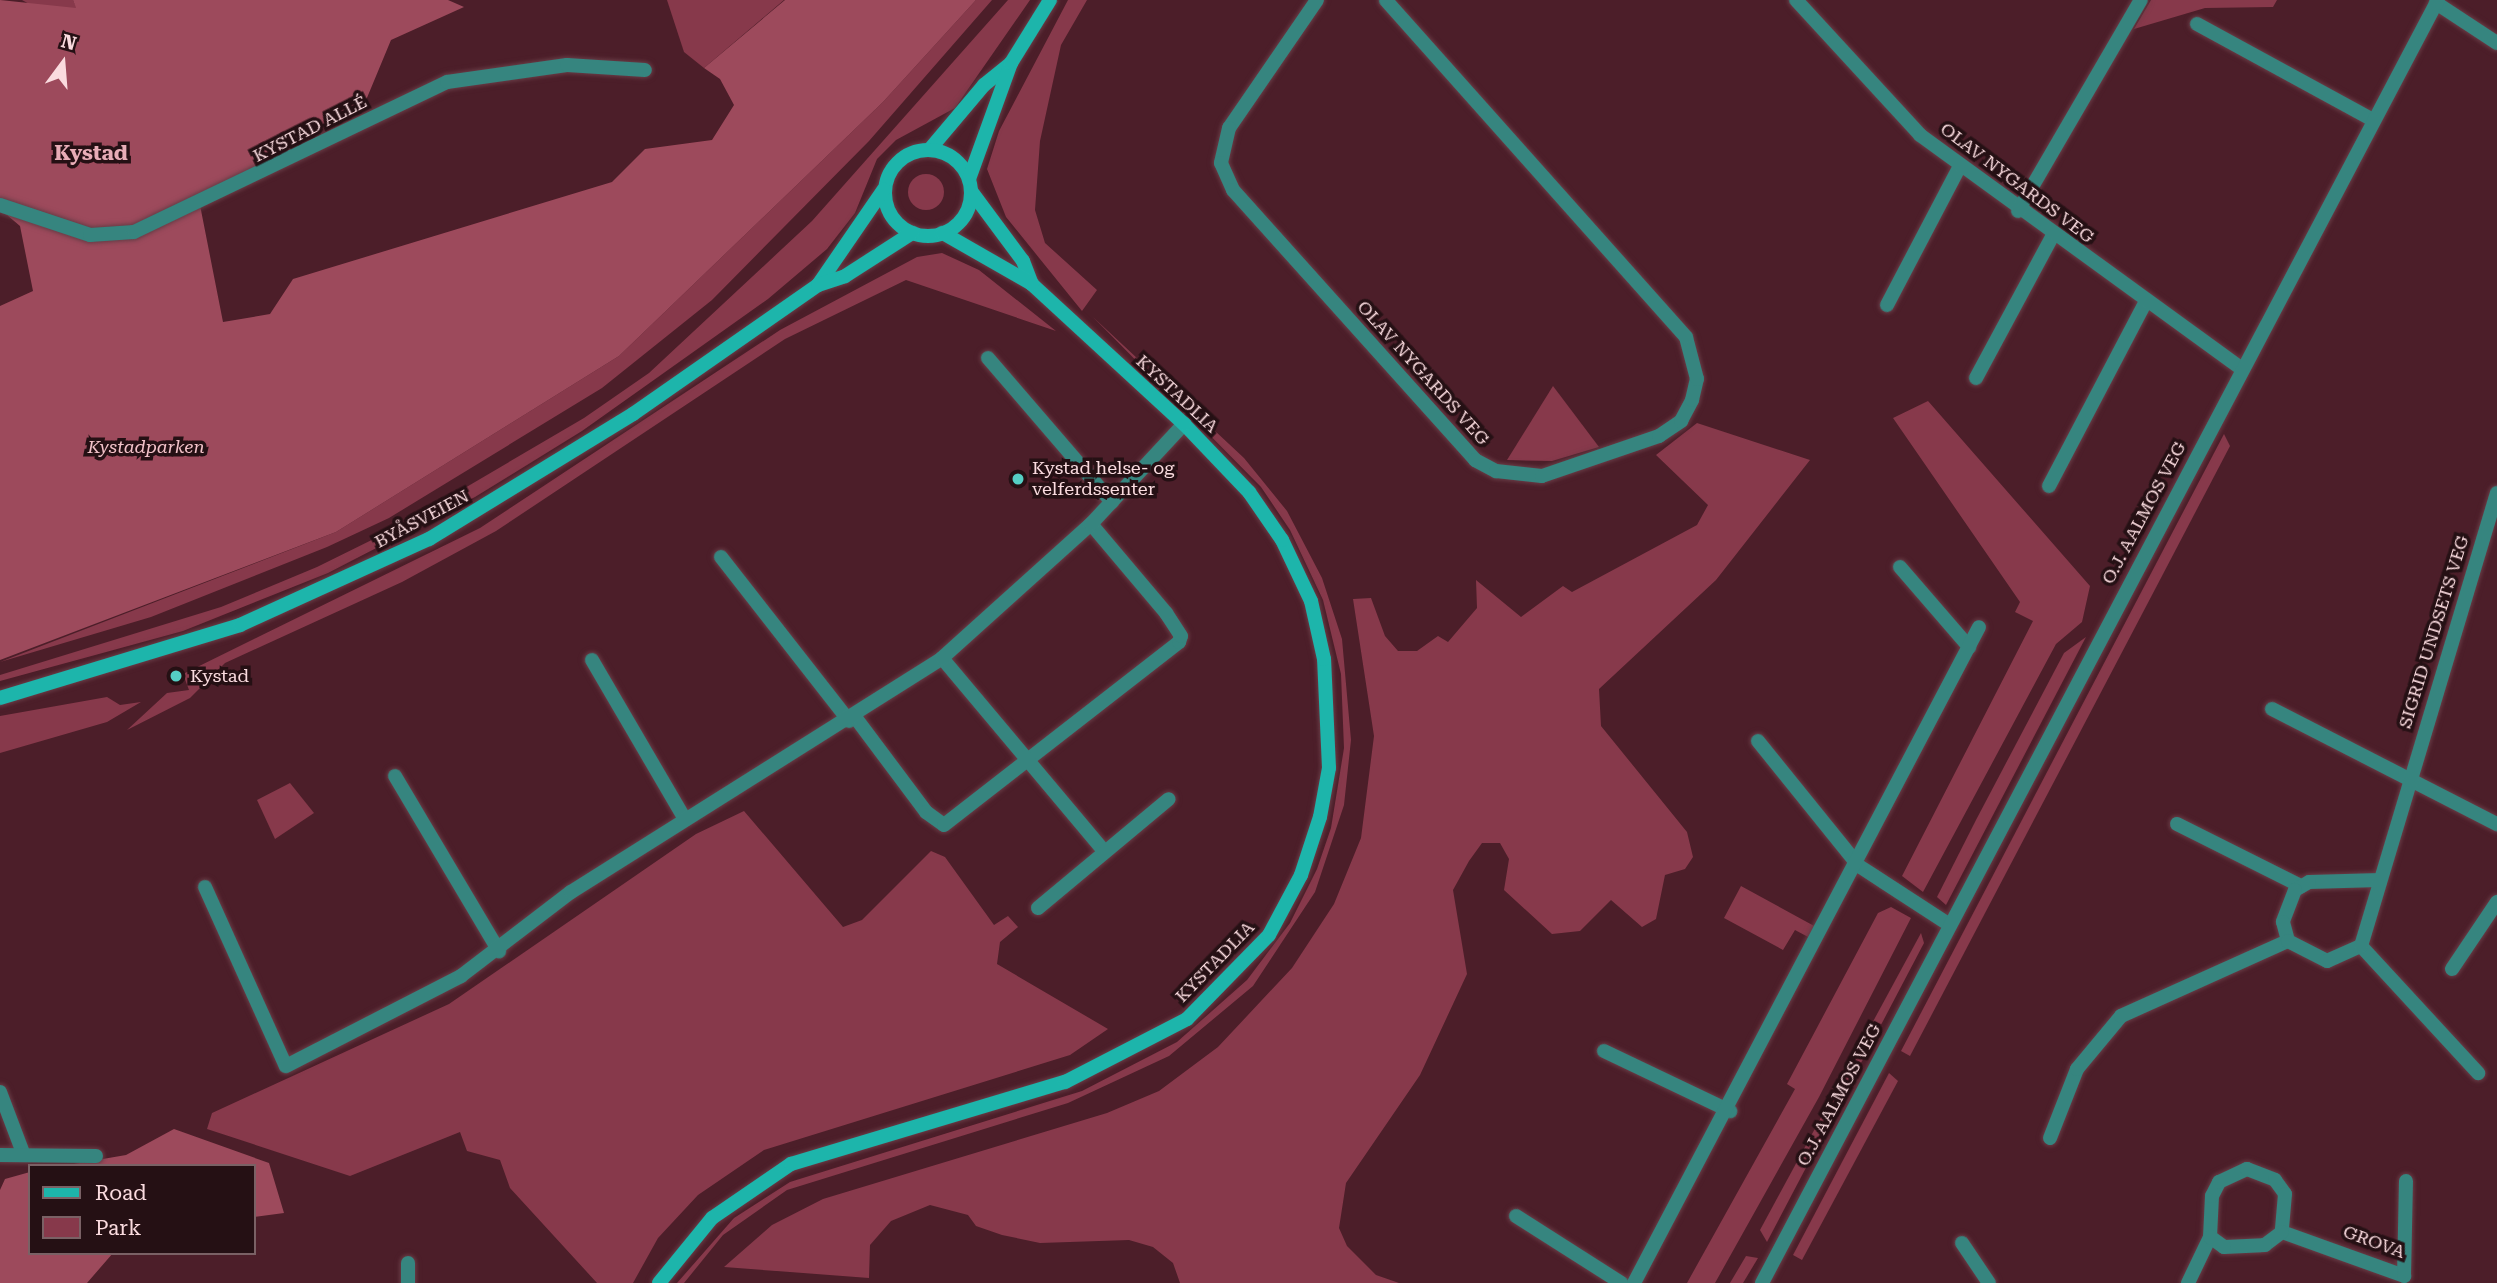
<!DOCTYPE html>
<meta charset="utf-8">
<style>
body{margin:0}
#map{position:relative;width:2497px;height:1283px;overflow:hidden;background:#4c1e29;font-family:"Roboto Serif",serif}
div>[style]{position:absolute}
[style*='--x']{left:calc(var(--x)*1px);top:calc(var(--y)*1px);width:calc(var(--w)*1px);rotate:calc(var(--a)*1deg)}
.green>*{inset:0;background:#87394b}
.round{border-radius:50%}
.forest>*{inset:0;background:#9d4a5c}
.roads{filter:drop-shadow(0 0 2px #683c46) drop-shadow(0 0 2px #683c46)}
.lane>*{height:14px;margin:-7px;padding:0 7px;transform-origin:7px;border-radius:7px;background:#36857f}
.street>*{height:14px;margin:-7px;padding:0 7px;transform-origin:7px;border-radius:7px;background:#36857f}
.secondary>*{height:14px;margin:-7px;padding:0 7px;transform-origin:7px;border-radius:7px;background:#1db5ab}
.secondary>.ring{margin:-7px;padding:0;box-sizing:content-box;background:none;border:14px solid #1db5ab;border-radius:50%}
.dots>*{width:19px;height:19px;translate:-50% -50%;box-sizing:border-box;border:4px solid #251014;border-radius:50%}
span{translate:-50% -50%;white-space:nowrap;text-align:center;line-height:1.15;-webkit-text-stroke:7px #251014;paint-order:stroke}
.street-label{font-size:18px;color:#fadbdf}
.park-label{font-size:18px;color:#f3c2c9;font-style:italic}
.poi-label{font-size:18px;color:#fadbdf}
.left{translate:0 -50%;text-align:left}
.quarter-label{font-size:21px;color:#e8adb7;font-weight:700}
.legend{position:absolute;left:28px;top:1164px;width:228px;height:91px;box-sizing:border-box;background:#251014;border:2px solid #7a6165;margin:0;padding:9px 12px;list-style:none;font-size:21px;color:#fadbdf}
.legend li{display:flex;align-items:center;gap:14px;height:35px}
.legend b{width:35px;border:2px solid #7a6165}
.north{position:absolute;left:28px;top:28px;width:70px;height:70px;-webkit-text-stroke:5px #251014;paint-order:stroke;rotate:16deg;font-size:19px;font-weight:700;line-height:28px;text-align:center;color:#fadbdf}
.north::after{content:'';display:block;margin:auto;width:24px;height:32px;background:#fadbdf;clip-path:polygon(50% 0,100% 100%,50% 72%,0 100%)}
</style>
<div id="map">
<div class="green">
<i style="clip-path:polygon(22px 0,73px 0,77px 9px,31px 5px)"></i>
<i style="clip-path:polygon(667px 0,784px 0,704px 68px,684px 52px)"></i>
<i style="clip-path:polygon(976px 0,992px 0,869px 141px,712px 300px,602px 388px,389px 518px,327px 547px,151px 617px,0 662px,336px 532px,619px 356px,883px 102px)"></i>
<i style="clip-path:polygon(1008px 0,1030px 0,955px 108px,896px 140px,877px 159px,855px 213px,827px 249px,768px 299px,582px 431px,475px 497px,328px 573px,183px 631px,0 681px,0 675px,221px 607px,317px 567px,400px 526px,584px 418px,649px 373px,812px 221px)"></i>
<i style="clip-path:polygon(1068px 0,1087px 0,1061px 45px,1040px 141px,1035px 210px,1045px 243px,1097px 290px,1082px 311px,1006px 217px,987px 169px,999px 131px)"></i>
<i style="clip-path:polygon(2151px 0,2277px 0,2273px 7px,2205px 8px,2134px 29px)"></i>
<i class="round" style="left:908px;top:174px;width:36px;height:36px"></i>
<i style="clip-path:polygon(942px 253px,979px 270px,1056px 331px,906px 280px,785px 339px,496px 531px,402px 582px,225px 663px,190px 698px,127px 730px,167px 693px,189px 690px,183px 674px,480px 528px,780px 330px,917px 257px)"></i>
<i style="clip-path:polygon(1093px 317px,1244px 458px,1287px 511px,1322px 578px,1342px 639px,1351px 740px,1344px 805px,1315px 892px,1253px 986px,1169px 1056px,1068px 1103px,787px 1190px,723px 1235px,684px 1283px,677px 1283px,734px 1218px,790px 1182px,1082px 1091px,1177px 1042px,1247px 980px,1290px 923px,1317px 869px,1331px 828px,1344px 748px,1341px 674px,1323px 600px,1290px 530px,1261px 487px)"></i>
<i style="clip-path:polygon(1553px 386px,1599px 447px,1552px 461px,1507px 460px)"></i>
<i style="clip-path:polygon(1928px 401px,2090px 586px,2082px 622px,2056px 644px,1923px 892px,1902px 876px,2033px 621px,2015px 612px,2020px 602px,1893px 418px)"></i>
<i style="clip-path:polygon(1697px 423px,1810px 460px,1716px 580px,1599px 689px,1601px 726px,1687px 832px,1693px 857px,1685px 869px,1665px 875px,1656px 919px,1642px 927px,1611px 900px,1580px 931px,1552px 934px,1504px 890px,1509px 859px,1500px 843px,1482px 843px,1469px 861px,1453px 890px,1467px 974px,1420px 1075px,1346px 1183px,1339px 1228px,1347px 1246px,1376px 1275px,1399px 1283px,1180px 1283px,1173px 1263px,1153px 1247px,1129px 1240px,1040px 1243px,1002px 1235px,976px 1226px,968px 1215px,930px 1205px,891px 1221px,870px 1245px,869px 1278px,724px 1267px,772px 1225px,823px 1199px,1107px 1113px,1159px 1091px,1218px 1047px,1292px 968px,1334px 904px,1361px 838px,1374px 736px,1353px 599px,1371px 598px,1385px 636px,1398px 651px,1417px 651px,1438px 636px,1448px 642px,1477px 608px,1476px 580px,1521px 617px,1563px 586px,1572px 592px,1697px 525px,1708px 505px,1656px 455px)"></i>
<i style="clip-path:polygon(2224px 434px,2230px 446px,2162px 576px,1910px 1056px,1901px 1051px)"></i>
<i style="clip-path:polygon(2086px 637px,1946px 905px,1937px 897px,1976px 820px,2064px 653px)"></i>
<i style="clip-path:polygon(107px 697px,120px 705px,141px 702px,107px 722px,0 753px,0 716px)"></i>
<i style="clip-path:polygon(290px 783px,314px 813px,275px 839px,257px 800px)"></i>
<i style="clip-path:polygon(744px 811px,843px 927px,862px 920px,931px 851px,945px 857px,994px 925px,1008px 916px,1018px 927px,1000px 942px,997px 964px,1108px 1029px,1070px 1055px,764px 1150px,698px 1195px,658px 1238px,633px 1283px,597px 1283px,510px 1188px,500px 1160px,467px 1151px,460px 1132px,350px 1176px,207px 1129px,212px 1113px,449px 1004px,696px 834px)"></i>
<i style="clip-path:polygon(1741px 886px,1816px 927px,1810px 938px,1795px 930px,1783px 950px,1724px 918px)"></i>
<i style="clip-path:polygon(1891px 907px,1911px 918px,1819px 1097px,1715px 1283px,1687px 1283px,1795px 1089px,1787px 1084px,1878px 913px)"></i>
<i style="clip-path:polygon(1921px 933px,1924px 943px,1767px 1242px,1760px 1230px)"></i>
<i style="clip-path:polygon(1889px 1073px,1898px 1081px,1802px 1260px,1793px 1255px)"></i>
<i style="clip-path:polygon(1746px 1256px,1758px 1258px,1743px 1283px,1730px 1283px)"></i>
</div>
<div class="forest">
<i style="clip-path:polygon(0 0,76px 8px,73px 0,448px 0,464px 7px,391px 40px,364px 105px,199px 200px,223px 322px,270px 314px,293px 279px,612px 182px,645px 149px,712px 140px,734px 105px,720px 79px,704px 68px,785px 0,976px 0,883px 102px,619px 356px,336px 532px,0 660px,0 306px,33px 291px,20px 226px,0 209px)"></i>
<i style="clip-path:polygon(174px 1129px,269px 1163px,284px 1213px,254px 1217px,254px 1166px,62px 1166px,126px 1155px)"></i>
<i style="clip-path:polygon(30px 1172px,30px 1253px,113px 1253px,87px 1283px,0 1283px,0 1190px,5px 1179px)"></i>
</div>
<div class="roads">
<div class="lane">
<i style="--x:2197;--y:24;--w:200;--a:28.6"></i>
<i style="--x:0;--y:205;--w:95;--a:18.4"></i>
<i style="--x:90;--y:235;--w:44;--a:-3.9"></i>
<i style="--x:134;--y:232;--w:347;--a:-25.6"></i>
<i style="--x:447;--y:82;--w:121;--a:-8.1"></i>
<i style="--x:567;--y:65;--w:78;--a:3.7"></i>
<i style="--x:1887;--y:305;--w:157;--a:-62.3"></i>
<i style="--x:988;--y:358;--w:190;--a:49.3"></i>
<i style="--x:1976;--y:378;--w:162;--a:-61.7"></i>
<i style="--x:2049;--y:486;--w:209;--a:-62.3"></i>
<i style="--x:1900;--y:567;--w:106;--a:49.2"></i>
<i style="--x:2272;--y:709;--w:253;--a:27.1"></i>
<i style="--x:855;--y:717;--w:119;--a:53.2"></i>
<i style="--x:926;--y:812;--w:22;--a:36"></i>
<i style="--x:944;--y:825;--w:298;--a:-37.9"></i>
<i style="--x:1179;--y:642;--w:6;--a:-72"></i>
<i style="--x:1181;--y:636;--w:27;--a:-123"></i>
<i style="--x:1166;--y:613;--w:116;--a:-130.1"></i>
<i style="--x:1758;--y:741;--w:161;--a:51.1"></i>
<i style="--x:2177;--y:824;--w:139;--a:26.6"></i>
<i style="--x:2361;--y:946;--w:173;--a:47.3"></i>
<i style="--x:2452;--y:969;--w:81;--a:-56.1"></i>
<i style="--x:1604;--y:1051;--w:140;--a:25.5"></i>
<i style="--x:2050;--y:1138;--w:74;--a:-68.6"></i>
<i style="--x:2077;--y:1069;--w:69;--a:-50.3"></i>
<i style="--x:2121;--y:1016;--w:183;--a:-24.2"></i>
<i style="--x:1516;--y:1216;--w:125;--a:32.5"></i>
<i style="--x:1962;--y:1243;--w:48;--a:56"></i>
</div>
<div class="street">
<i style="--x:1317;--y:0;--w:155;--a:124.5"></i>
<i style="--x:1229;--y:128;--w:36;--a:103"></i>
<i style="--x:1221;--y:163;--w:30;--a:66"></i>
<i style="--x:1233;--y:190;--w:363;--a:48.1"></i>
<i style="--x:1475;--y:460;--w:24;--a:28"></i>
<i style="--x:1496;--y:471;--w:46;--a:6.2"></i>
<i style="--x:1542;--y:476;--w:124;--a:-18.9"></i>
<i style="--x:1659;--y:436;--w:27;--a:-34"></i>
<i style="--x:1681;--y:421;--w:24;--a:-62"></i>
<i style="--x:1692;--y:400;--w:22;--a:-77"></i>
<i style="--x:1697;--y:379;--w:43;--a:-104.7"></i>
<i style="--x:1686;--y:337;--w:451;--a:-131.7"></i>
<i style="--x:1796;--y:0;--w:183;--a:47.4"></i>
<i style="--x:1920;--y:135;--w:397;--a:36"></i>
<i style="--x:2436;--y:3;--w:73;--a:33.3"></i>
<i style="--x:2018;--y:211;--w:244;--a:-59.8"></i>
<i style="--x:721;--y:557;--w:208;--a:52"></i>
<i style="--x:942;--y:658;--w:252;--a:50"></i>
<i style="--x:592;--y:660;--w:184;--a:59.7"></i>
<i style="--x:395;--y:776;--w:204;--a:59.3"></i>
<i style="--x:1859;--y:866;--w:108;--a:33"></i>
<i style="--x:2380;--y:880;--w:71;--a:178.4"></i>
<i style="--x:2309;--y:882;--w:16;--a:150"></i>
<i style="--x:2295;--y:890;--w:34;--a:111"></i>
<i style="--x:2283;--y:922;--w:20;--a:75"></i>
<i style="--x:2288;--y:941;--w:44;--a:27.1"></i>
<i style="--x:2327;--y:961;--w:37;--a:-24"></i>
<i style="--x:2361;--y:946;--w:473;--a:-73.3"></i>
<i style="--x:205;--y:887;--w:196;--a:65.7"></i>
<i style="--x:286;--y:1066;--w:197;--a:-27.2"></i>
<i style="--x:461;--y:976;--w:138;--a:-37.4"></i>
<i style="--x:571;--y:892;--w:439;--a:-32.2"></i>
<i style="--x:942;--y:658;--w:200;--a:-42"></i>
<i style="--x:1091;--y:524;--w:137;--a:-47.1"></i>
<i style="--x:1038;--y:908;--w:170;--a:-39.8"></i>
<i style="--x:0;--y:1092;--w:65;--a:69.3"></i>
<i style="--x:0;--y:1155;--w:96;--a:0.6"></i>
<i style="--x:2282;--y:1232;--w:130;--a:19.8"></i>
<i style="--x:2404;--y:1276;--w:95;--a:-88.8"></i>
<i style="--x:408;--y:1283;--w:20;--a:-90"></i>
<i style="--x:1634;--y:1283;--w:741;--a:-62.26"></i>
<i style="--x:1762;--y:1283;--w:1450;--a:-62.22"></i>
<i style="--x:2188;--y:1283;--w:51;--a:-64.4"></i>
<i style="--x:2210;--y:1237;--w:41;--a:-87.2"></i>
<i style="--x:2212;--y:1196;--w:16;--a:-63"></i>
<i style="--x:2219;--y:1182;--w:31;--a:-25"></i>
<i style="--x:2247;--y:1169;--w:30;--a:21"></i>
<i style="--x:2275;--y:1180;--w:17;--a:54"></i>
<i style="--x:2285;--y:1194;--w:38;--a:95"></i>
<i style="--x:2282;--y:1232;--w:21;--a:143"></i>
<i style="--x:2265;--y:1245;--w:41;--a:177.2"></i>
<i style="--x:2224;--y:1247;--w:17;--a:-144"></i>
</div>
<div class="secondary">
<i style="--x:930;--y:149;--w:84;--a:-49.8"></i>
<i style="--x:984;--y:85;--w:35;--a:-39"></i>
<i class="ring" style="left:885px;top:150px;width:72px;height:72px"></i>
<i style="--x:969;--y:179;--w:123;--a:-70.1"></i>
<i style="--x:1011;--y:63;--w:74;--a:-58.2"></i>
<i style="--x:971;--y:191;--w:87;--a:53.4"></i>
<i style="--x:1023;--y:261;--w:25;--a:69"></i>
<i style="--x:818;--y:285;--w:116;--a:-55.5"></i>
<i style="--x:0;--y:698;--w:251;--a:-16.9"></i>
<i style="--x:240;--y:625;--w:208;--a:-24.5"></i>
<i style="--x:429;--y:539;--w:239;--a:-31.5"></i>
<i style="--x:633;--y:414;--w:226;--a:-34.9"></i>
<i style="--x:818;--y:285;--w:28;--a:-18"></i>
<i style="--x:845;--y:276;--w:80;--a:-32.7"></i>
<i style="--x:659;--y:1283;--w:84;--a:-50.8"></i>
<i style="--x:712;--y:1218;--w:96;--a:-34.4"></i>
<i style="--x:791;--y:1164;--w:286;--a:-16.7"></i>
<i style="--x:1065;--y:1082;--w:137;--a:-27.3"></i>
<i style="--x:1187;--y:1019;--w:117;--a:-45.7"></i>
<i style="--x:1269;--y:935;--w:68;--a:-61.9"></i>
<i style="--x:1301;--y:875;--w:61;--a:-71.9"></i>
<i style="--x:1320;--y:817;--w:50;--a:-79.6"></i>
<i style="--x:1329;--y:768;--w:109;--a:-92.6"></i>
<i style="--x:1324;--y:659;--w:59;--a:-102.6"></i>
<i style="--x:1311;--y:601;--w:68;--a:-115.4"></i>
<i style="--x:1282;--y:540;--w:58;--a:-124.5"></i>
<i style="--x:1249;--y:492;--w:94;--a:-133.7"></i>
<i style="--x:1184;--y:424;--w:207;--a:-137.4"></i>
<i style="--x:1032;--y:284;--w:103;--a:-150.2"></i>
</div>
</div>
<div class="dots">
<i style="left:1018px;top:479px;background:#55cec4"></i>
<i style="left:176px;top:676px;background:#55cec4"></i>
</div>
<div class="street-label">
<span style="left:310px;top:129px;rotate:-27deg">KYSTAD ALLÉ</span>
<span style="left:2017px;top:183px;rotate:37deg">OLAV NYGARDS VEG</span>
<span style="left:1423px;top:373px;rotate:48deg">OLAV NYGARDS VEG</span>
<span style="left:1177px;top:394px;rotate:43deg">KYSTADLIA</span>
<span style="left:2144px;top:513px;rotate:-62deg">O.J. AALMOS VEG</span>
<span style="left:422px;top:519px;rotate:-28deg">BYÅSVEIEN</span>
<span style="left:2434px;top:632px;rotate:-73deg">SIGRID UNDSETS VEG</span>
<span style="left:1215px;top:962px;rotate:-46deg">KYSTADLIA</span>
<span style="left:1839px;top:1095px;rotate:-62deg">O.J. AALMOS VEG</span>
<span style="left:2374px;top:1242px;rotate:20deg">GROVA</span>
</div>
<div class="park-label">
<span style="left:146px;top:447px">Kystadparken</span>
</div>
<div class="poi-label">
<span class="left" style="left:1032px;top:479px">Kystad helse- og<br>velferdssenter</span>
<span class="left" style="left:190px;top:676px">Kystad</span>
</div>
<div class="quarter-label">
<span style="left:91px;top:153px">Kystad</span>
</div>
<ul class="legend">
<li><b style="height:9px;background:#1db5ab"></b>Road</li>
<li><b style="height:19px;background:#87394b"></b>Park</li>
</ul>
<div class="north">N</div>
</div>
